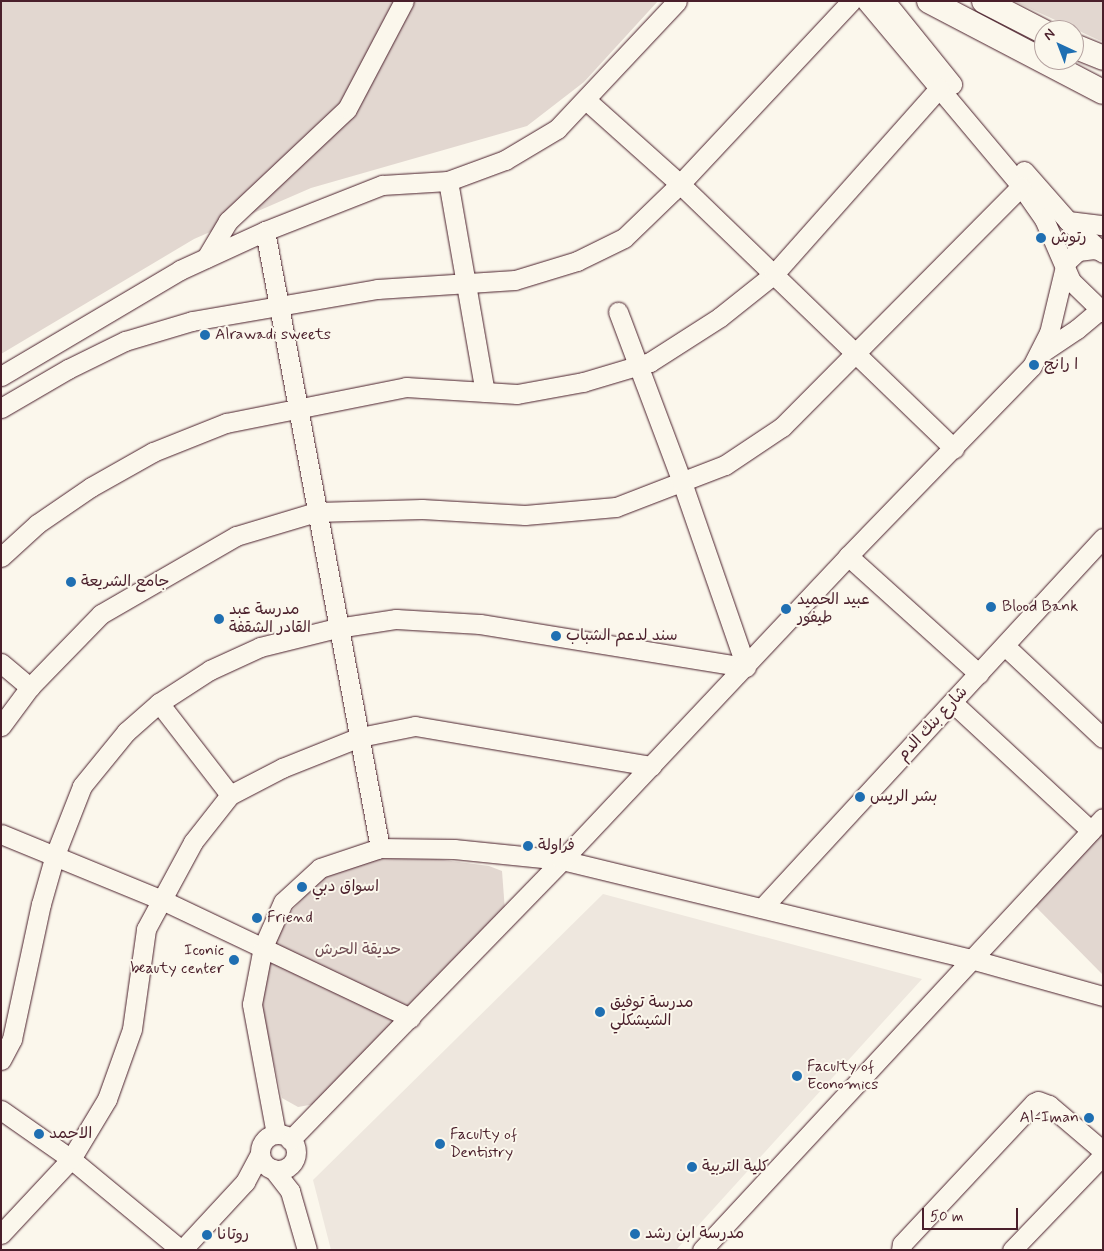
<!DOCTYPE html>
<meta charset="utf-8">
<style>
body{margin:0}
#map{position:relative;width:1104px;height:1251px;overflow:hidden;background:#fbf7ec;font-family:Mynerve,"Playpen Sans Arabic",sans-serif}
div>[style]{position:absolute}
[style*='--x']{left:calc(var(--x)*1px);top:calc(var(--y)*1px);width:calc(var(--w)*1px);rotate:calc(var(--a)*1deg)}
.built>*{inset:0;background:#eee7de}
.green>*{inset:0;background:#e2d7d0}
.roads{filter:drop-shadow(0 0 1px #4a1f2b) drop-shadow(0 0 1px #4a1f2b)}
.minor>*{height:19px;margin:-9.5px;padding:0 9.5px;transform-origin:9.5px;border-radius:9.5px;background:#fbf7ec}
.minor>.ring{margin:-9.5px;padding:0;box-sizing:content-box;background:none;border:19px solid #fbf7ec;border-radius:50%}
.major>*{height:24px;margin:-12px;padding:0 12px;transform-origin:12px;border-radius:12px;background:#fbf7ec}
.dots>*{width:14px;height:14px;translate:-50% -50%;box-sizing:border-box;border:2px solid #fbf7ec;border-radius:50%}
span{translate:-50% -50%;white-space:nowrap;text-align:center;line-height:1.15;-webkit-text-stroke:4px #fbf7ec;paint-order:stroke}
.poi-label{font-size:16px;color:#4a1f2b}
.left{translate:0 -50%;text-align:left}
.right{translate:-100% -50%;text-align:right}
.street-label{font-size:16px;color:#4a1f2b}
.park-label{font-size:16px;color:#704d54}
.frame{position:absolute;inset:0;border:2px solid #4a1f2b;pointer-events:none}
.north{position:absolute;left:1034px;top:20px;width:50px;height:50px;box-sizing:border-box;background:#fbf7ec;border:1px solid #b4a19f;border-radius:50%;rotate:317deg;font-size:14px;font-weight:700;line-height:20px;text-align:center;color:#4a1f2b}
.north::after{content:'';display:block;margin:auto;width:18px;height:22px;background:#1f6fb2;clip-path:polygon(50% 0,100% 100%,50% 72%,0 100%)}
.scale{position:absolute;left:922px;top:1208px;width:96px;height:22px;box-sizing:border-box;border:2px solid #4a1f2b;border-top:0;padding-left:6px;font-size:15px;line-height:18px;white-space:nowrap;color:#4a1f2b;-webkit-text-stroke:4px #fbf7ec;paint-order:stroke}
</style>
<div id="map">
<div class="built">
<i style="clip-path:polygon(603px 894px,922px 979px,676px 1250px,331px 1250px,313px 1180px)"></i>
</div>
<div class="green">
<i style="clip-path:polygon(1px 1px,658px 1px,584px 82px,527px 126px,311px 188px,194px 239px,1px 354px)"></i>
<i style="clip-path:polygon(1014px 1px,1103px 1px,1103px 42px)"></i>
<i style="clip-path:polygon(1103px 831px,1103px 975px,1033px 904px)"></i>
<i style="clip-path:polygon(414px 856px,489px 866px,502px 871px,505px 911px,315px 1104px,298px 1107px,282px 1098px,260px 1002px,265px 960px,280px 924px,322px 877px,380px 858px)"></i>
</div>
<div class="roads">
<div class="minor">
<i style="--x:866;--y:1;--w:241;--a:50"></i>
<i style="--x:1021;--y:186;--w:40;--a:55.1"></i>
<i style="--x:1044;--y:219;--w:68;--a:66.5"></i>
<i style="--x:1071;--y:281;--w:45;--a:44.1"></i>
<i style="--x:885;--y:1;--w:107;--a:51.1"></i>
<i style="--x:586;--y:100;--w:126;--a:41.8"></i>
<i style="--x:680;--y:184;--w:381;--a:44"></i>
<i style="--x:1024;--y:171;--w:67;--a:48.7"></i>
<i style="--x:1068;--y:221;--w:47;--a:42.4"></i>
<i style="--x:448;--y:181;--w:214;--a:80.1"></i>
<i style="--x:1068;--y:221;--w:35;--a:7"></i>
<i style="--x:265;--y:231;--w:628;--a:79.44"></i>
<i style="--x:206;--y:258;--w:43;--a:-59.3"></i>
<i style="--x:228;--y:221;--w:163;--a:-43.3"></i>
<i style="--x:347;--y:109;--w:122;--a:-62.2"></i>
<i style="--x:1041;--y:353;--w:43;--a:-33.7"></i>
<i style="--x:1077;--y:329;--w:34;--a:-40"></i>
<i style="--x:1;--y:376;--w:208;--a:-30.6"></i>
<i style="--x:180;--y:270;--w:94;--a:-24.6"></i>
<i style="--x:265;--y:231;--w:126;--a:-21.5"></i>
<i style="--x:382;--y:185;--w:66;--a:-3.5"></i>
<i style="--x:448;--y:181;--w:61;--a:-20.2"></i>
<i style="--x:505;--y:160;--w:61;--a:-30.8"></i>
<i style="--x:557;--y:129;--w:175;--a:-46.8"></i>
<i style="--x:1;--y:408;--w:78;--a:-30.2"></i>
<i style="--x:68;--y:369;--w:64;--a:-26.2"></i>
<i style="--x:125;--y:341;--w:70;--a:-16.6"></i>
<i style="--x:192;--y:321;--w:188;--a:-9.8"></i>
<i style="--x:377;--y:289;--w:138;--a:-3.7"></i>
<i style="--x:515;--y:280;--w:65;--a:-17"></i>
<i style="--x:577;--y:261;--w:52;--a:-26.1"></i>
<i style="--x:624;--y:238;--w:78;--a:-44"></i>
<i style="--x:680;--y:184;--w:250;--a:-46.9"></i>
<i style="--x:848;--y:556;--w:176;--a:42"></i>
<i style="--x:1;--y:557;--w:49;--a:-42.5"></i>
<i style="--x:37;--y:524;--w:65;--a:-34.4"></i>
<i style="--x:91;--y:487;--w:71;--a:-29.4"></i>
<i style="--x:153;--y:452;--w:79;--a:-21.7"></i>
<i style="--x:226;--y:423;--w:184;--a:-11.3"></i>
<i style="--x:406;--y:387;--w:111;--a:3.6"></i>
<i style="--x:517;--y:394;--w:67;--a:-10.3"></i>
<i style="--x:583;--y:382;--w:70;--a:-16.6"></i>
<i style="--x:650;--y:362;--w:83;--a:-32.7"></i>
<i style="--x:720;--y:317;--w:69;--a:-38.5"></i>
<i style="--x:774;--y:274;--w:249;--a:-48.4"></i>
<i style="--x:1005;--y:646;--w:134;--a:43.2"></i>
<i style="--x:1;--y:663;--w:38;--a:40"></i>
<i style="--x:159;--y:703;--w:116;--a:52.3"></i>
<i style="--x:953;--y:703;--w:188;--a:42.8"></i>
<i style="--x:1;--y:726;--w:49;--a:-53.4"></i>
<i style="--x:30;--y:687;--w:102;--a:-45.8"></i>
<i style="--x:101;--y:614;--w:156;--a:-30"></i>
<i style="--x:236;--y:536;--w:84;--a:-16.7"></i>
<i style="--x:316;--y:512;--w:106;--a:-1.6"></i>
<i style="--x:422;--y:509;--w:103;--a:3.3"></i>
<i style="--x:525;--y:515;--w:91;--a:-5"></i>
<i style="--x:616;--y:507;--w:117;--a:-21.1"></i>
<i style="--x:725;--y:465;--w:69;--a:-33.7"></i>
<i style="--x:782;--y:427;--w:339;--a:-45.2"></i>
<i style="--x:1;--y:834;--w:174;--a:22.3"></i>
<i style="--x:162;--y:900;--w:275;--a:25.4"></i>
<i style="--x:762;--y:908;--w:503;--a:-47.34"></i>
<i style="--x:1;--y:1060;--w:24;--a:-62"></i>
<i style="--x:12;--y:1039;--w:138;--a:-77.9"></i>
<i style="--x:41;--y:904;--w:51;--a:-74.1"></i>
<i style="--x:55;--y:855;--w:74;--a:-68.6"></i>
<i style="--x:82;--y:786;--w:70;--a:-50.8"></i>
<i style="--x:126;--y:732;--w:44;--a:-41.3"></i>
<i style="--x:159;--y:703;--w:61;--a:-32.9"></i>
<i style="--x:210;--y:670;--w:55;--a:-24.7"></i>
<i style="--x:260;--y:647;--w:79;--a:-13.9"></i>
<i style="--x:337;--y:628;--w:60;--a:-8.7"></i>
<i style="--x:396;--y:619;--w:84;--a:3.4"></i>
<i style="--x:480;--y:624;--w:269;--a:9.2"></i>
<i style="--x:746;--y:667;--w:196;--a:-109.1"></i>
<i style="--x:682;--y:482;--w:182;--a:-110.6"></i>
<i style="--x:1;--y:1110;--w:85;--a:35"></i>
<i style="--x:71;--y:1159;--w:143;--a:39.6"></i>
<i style="--x:276;--y:1134;--w:132;--a:-100.5"></i>
<i style="--x:252;--y:1004;--w:58;--a:-79.1"></i>
<i style="--x:263;--y:947;--w:49;--a:-66"></i>
<i style="--x:283;--y:902;--w:50;--a:-42.6"></i>
<i style="--x:320;--y:868;--w:63;--a:-18.4"></i>
<i style="--x:380;--y:848;--w:74;--a:0.8"></i>
<i style="--x:454;--y:849;--w:109;--a:5.8"></i>
<i style="--x:562;--y:860;--w:424;--a:13.6"></i>
<i style="--x:974;--y:960;--w:134;--a:15.6"></i>
<i class="ring" style="left:260px;top:1134px;width:17px;height:17px"></i>
<i style="--x:290;--y:1140;--w:390;--a:-45.8"></i>
<i style="--x:562;--y:860;--w:417;--a:-46.7"></i>
<i style="--x:848;--y:556;--w:264;--a:-45.9"></i>
<i style="--x:1032;--y:366;--w:37;--a:-63"></i>
<i style="--x:1049;--y:333;--w:73;--a:-76.5"></i>
<i style="--x:1066;--y:262;--w:16;--a:-43"></i>
<i style="--x:1078;--y:251;--w:16;--a:-7"></i>
<i style="--x:1094;--y:249;--w:8;--a:14"></i>
<i style="--x:273;--y:1169;--w:28;--a:52"></i>
<i style="--x:290;--y:1191;--w:61;--a:73.9"></i>
<i style="--x:1;--y:1234;--w:103;--a:-47"></i>
<i style="--x:71;--y:1159;--w:70;--a:-59"></i>
<i style="--x:107;--y:1099;--w:74;--a:-70.3"></i>
<i style="--x:132;--y:1029;--w:101;--a:-82"></i>
<i style="--x:146;--y:929;--w:99;--a:-61.6"></i>
<i style="--x:193;--y:842;--w:60;--a:-51.8"></i>
<i style="--x:230;--y:795;--w:59;--a:-27.4"></i>
<i style="--x:282;--y:768;--w:84;--a:-21.7"></i>
<i style="--x:360;--y:737;--w:56;--a:-11.3"></i>
<i style="--x:415;--y:726;--w:240;--a:9.6"></i>
<i style="--x:182;--y:1250;--w:93;--a:-47.2"></i>
<i style="--x:245;--y:1182;--w:32;--a:-62"></i>
<i style="--x:702;--y:1250;--w:589;--a:-47.13"></i>
<i style="--x:901;--y:1250;--w:6;--a:-81"></i>
<i style="--x:902;--y:1244;--w:193;--a:-46.9"></i>
<i style="--x:1034;--y:1103;--w:4;--a:-27"></i>
<i style="--x:1038;--y:1101;--w:12;--a:20"></i>
<i style="--x:1049;--y:1105;--w:71;--a:40.4"></i>
<i style="--x:1012;--y:1250;--w:132;--a:-46.2"></i>
</div>
<div class="major">
<i style="--x:929;--y:1;--w:196;--a:27.6"></i>
<i style="--x:984;--y:1;--w:68;--a:27.3"></i>
<i style="--x:1074;--y:46;--w:31;--a:22"></i>
</div>
</div>
<div class="dots">
<i style="left:1041px;top:238px;background:#1f6fb2"></i>
<i style="left:205px;top:335px;background:#1f6fb2"></i>
<i style="left:1034px;top:365px;background:#1f6fb2"></i>
<i style="left:71px;top:582px;background:#1f6fb2"></i>
<i style="left:991px;top:607px;background:#1f6fb2"></i>
<i style="left:786px;top:609px;background:#1f6fb2"></i>
<i style="left:219px;top:619px;background:#1f6fb2"></i>
<i style="left:556px;top:636px;background:#1f6fb2"></i>
<i style="left:860px;top:797px;background:#1f6fb2"></i>
<i style="left:528px;top:846px;background:#1f6fb2"></i>
<i style="left:302px;top:887px;background:#1f6fb2"></i>
<i style="left:257px;top:918px;background:#1f6fb2"></i>
<i style="left:234px;top:960px;background:#1f6fb2"></i>
<i style="left:600px;top:1012px;background:#1f6fb2"></i>
<i style="left:797px;top:1076px;background:#1f6fb2"></i>
<i style="left:1089px;top:1118px;background:#1f6fb2"></i>
<i style="left:39px;top:1134px;background:#1f6fb2"></i>
<i style="left:440px;top:1144px;background:#1f6fb2"></i>
<i style="left:692px;top:1167px;background:#1f6fb2"></i>
<i style="left:635px;top:1234px;background:#1f6fb2"></i>
<i style="left:207px;top:1235px;background:#1f6fb2"></i>
</div>
<div class="poi-label">
<span class="left" style="left:1051px;top:238px">رتوش</span>
<span class="left" style="left:215px;top:335px">Alrawadi sweets</span>
<span class="left" style="left:1044px;top:365px">ا رانج</span>
<span class="left" style="left:81px;top:582px">جامع الشريعة</span>
<span class="left" style="left:797px;top:609px">عبيد الحميد<br>طيفور</span>
<span class="left" style="left:1002px;top:607px">Blood Bank</span>
<span class="left" style="left:229px;top:619px">مدرسة عبد<br>القادر الشقفة</span>
<span class="left" style="left:566px;top:636px">سند لدعم الشباب</span>
<span class="left" style="left:870px;top:797px">بشر الريس</span>
<span class="left" style="left:538px;top:846px">فراولة</span>
<span class="left" style="left:312px;top:887px">اسواق دبي</span>
<span class="left" style="left:267px;top:918px">Friend</span>
<span class="right" style="left:224px;top:960px">Iconic<br>beauty center</span>
<span class="left" style="left:610px;top:1012px">مدرسة توفيق<br>الشيشكلي</span>
<span class="left" style="left:807px;top:1076px">Faculty of<br>Economics</span>
<span class="right" style="left:1079px;top:1118px">Al-Iman</span>
<span class="left" style="left:49px;top:1134px">الاحمد</span>
<span class="left" style="left:450px;top:1144px">Faculty of<br>Dentistry</span>
<span class="left" style="left:702px;top:1167px">كلية التربية</span>
<span class="left" style="left:645px;top:1234px">مدرسة ابن رشد</span>
<span class="left" style="left:217px;top:1235px">روتانا</span>
</div>
<div class="street-label">
<span style="left:933px;top:724px;rotate:-47deg">شارع بنك الدم</span>
</div>
<div class="park-label">
<span style="left:358px;top:950px">حديقة الحرش</span>
</div>
<div class="frame"></div>
<div class="north">N</div>
<div class="scale">50 m</div>
</div>
